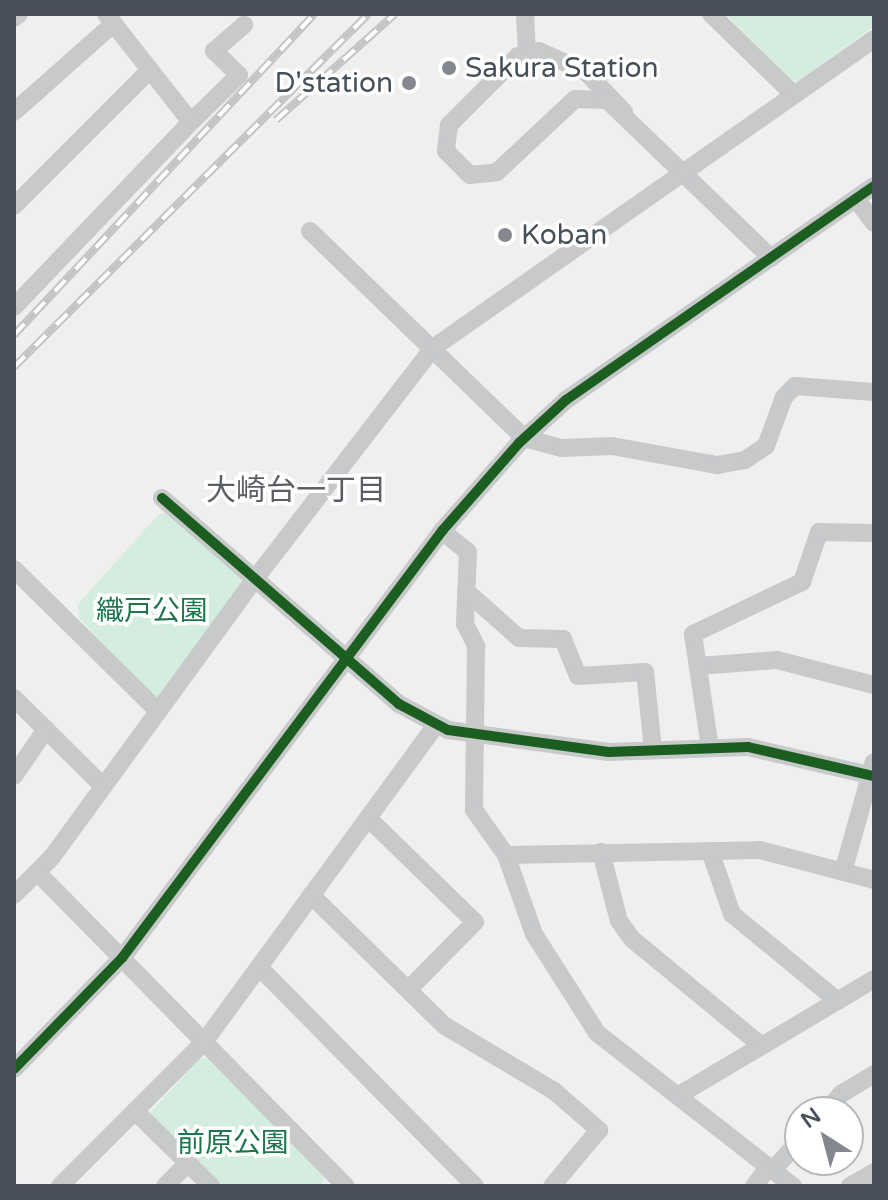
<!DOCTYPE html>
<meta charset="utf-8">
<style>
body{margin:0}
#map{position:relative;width:888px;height:1200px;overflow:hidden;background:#efefef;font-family:"Varela Round","Noto Sans JP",sans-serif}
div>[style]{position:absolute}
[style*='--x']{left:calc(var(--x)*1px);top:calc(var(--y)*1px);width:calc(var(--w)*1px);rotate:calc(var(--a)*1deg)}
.green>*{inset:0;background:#d5eddf}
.minor>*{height:18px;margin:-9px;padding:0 9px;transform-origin:9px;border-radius:9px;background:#c7c9cb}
.rail>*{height:8px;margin-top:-4px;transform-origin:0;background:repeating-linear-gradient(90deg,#fff 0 15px,#c3c4c6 0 30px);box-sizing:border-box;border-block:2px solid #c3c4c6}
.cycleway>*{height:10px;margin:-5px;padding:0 5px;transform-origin:5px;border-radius:5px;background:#1b5e20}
.dots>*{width:22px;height:22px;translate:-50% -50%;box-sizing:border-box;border:4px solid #fff;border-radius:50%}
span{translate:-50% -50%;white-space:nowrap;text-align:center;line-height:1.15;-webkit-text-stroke:7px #fff;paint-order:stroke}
.poi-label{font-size:28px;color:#48505a}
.left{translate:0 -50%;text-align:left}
.right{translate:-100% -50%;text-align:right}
.park-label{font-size:28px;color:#1e764d}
.neighbourhood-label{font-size:30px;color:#5b5e62}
.frame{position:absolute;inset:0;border:16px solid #48505a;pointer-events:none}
.north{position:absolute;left:784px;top:1096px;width:80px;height:80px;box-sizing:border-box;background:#fff;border:2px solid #b6b9bd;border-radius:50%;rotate:324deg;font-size:22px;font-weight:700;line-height:32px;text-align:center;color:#48505a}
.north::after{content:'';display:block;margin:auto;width:28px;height:36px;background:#82888e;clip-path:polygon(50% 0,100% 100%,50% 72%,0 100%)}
</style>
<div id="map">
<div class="green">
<i style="clip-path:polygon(726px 14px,874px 14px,874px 26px,799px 81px,789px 80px)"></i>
<i style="clip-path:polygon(170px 511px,244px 578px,243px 587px,160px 698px,147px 694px,79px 618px,78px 604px,158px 515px)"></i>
<i style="clip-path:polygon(206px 1058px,324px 1175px,322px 1186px,218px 1186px,149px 1114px,199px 1059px)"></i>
</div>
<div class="minor">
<i style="--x:525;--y:14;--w:40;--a:87.1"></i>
<i style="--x:711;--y:14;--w:116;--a:44.3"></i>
<i style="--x:14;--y:18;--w:6;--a:-39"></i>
<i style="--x:14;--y:112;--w:132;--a:-41.6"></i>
<i style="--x:624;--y:112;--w:55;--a:-133.5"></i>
<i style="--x:586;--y:72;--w:51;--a:-155.9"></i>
<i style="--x:539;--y:51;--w:22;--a:167"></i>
<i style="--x:518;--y:56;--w:98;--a:135"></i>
<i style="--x:449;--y:125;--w:26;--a:97"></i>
<i style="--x:446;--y:151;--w:34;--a:45"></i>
<i style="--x:470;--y:175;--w:27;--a:-6"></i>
<i style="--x:497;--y:172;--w:107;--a:-43.1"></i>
<i style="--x:575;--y:99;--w:32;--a:2"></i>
<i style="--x:607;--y:100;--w:228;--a:43.9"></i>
<i style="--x:191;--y:122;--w:67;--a:-44.4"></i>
<i style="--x:239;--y:75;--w:35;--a:-136"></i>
<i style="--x:214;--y:51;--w:40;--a:-41"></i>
<i style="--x:856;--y:199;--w:30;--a:53"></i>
<i style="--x:14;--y:206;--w:191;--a:-45"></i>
<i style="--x:310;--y:231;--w:298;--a:44"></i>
<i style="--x:524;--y:438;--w:39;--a:15"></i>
<i style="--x:562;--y:448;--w:50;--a:-2.3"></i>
<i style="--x:612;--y:446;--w:107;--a:10.3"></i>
<i style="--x:717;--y:465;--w:28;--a:-10"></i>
<i style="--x:745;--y:460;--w:25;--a:-34"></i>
<i style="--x:766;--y:446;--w:52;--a:-69.8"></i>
<i style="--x:784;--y:397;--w:16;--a:-45"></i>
<i style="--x:795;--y:386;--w:79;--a:4.3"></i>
<i style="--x:14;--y:307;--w:256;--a:-46.3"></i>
<i style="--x:191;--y:122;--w:137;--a:-128.2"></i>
<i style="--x:162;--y:498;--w:314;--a:41"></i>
<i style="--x:399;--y:704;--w:55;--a:28"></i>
<i style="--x:448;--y:730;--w:162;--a:7.8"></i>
<i style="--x:609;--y:752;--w:139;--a:-2.1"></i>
<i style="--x:748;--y:747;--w:129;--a:13"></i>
<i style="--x:442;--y:531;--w:33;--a:39"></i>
<i style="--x:468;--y:552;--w:72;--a:92.4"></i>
<i style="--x:465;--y:624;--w:25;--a:63"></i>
<i style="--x:476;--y:646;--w:164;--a:90.7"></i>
<i style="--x:474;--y:810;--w:55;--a:54.6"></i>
<i style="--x:506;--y:855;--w:84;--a:70.5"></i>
<i style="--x:534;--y:934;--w:117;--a:57.5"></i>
<i style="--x:597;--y:1033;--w:249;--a:38"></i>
<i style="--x:14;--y:569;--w:202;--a:44.6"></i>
<i style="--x:466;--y:591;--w:71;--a:41.6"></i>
<i style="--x:519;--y:638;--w:44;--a:1.3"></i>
<i style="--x:563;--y:639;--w:40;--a:68"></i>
<i style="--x:578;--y:676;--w:67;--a:-3.4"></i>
<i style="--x:645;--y:672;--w:78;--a:84.1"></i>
<i style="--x:698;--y:666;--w:79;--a:-4.3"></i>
<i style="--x:777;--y:660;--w:100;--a:14.5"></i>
<i style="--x:14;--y:698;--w:125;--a:44.7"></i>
<i style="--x:710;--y:748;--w:115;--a:-98.5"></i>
<i style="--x:693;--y:634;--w:121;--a:-25.5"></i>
<i style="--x:802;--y:582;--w:53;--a:-71.2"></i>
<i style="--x:819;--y:532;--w:55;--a:1"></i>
<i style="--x:14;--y:776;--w:57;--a:-55.8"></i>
<i style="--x:368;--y:818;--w:149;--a:44.2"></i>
<i style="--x:475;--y:922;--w:95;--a:134.6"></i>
<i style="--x:710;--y:851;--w:67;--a:70.8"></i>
<i style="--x:732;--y:914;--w:137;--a:39.4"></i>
<i style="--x:601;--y:852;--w:71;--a:75.4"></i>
<i style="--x:619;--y:921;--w:22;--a:54"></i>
<i style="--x:632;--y:939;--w:168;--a:39.5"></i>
<i style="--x:506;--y:855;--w:254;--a:-1.1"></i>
<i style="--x:760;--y:850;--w:118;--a:14.7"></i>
<i style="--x:37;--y:872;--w:441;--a:45.5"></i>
<i style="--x:843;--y:872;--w:114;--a:-74.3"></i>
<i style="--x:14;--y:895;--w:54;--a:-45"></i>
<i style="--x:52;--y:857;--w:344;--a:-53.9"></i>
<i style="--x:255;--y:579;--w:292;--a:-52.4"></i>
<i style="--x:433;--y:348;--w:538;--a:-35.02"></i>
<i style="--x:311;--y:895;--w:187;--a:44.4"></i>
<i style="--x:445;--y:1026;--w:127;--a:30.8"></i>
<i style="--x:554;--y:1091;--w:60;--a:40.9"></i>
<i style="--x:599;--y:1130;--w:73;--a:130"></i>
<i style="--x:259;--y:967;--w:308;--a:45.4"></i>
<i style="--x:14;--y:1069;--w:155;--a:-45.8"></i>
<i style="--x:122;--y:958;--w:534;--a:-53.15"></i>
<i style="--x:442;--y:531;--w:117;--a:-48.8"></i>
<i style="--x:519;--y:443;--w:64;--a:-42.5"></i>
<i style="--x:566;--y:400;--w:375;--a:-34.8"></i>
<i style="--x:679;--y:1095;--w:227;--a:-30.7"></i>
<i style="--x:135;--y:1111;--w:107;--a:44.6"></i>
<i style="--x:825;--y:1112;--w:24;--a:-48"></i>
<i style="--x:841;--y:1094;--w:39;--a:-31"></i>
<i style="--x:772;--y:1171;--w:42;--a:-47.9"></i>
<i style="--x:60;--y:1186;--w:204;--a:-45"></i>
<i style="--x:204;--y:1042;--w:393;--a:-53.8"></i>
<i style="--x:165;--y:1186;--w:33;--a:-45"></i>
<i style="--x:754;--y:1186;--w:23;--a:-52"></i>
<i style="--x:850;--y:1186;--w:28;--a:-30"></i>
</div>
<div class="rail">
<i style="--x:276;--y:120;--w:159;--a:-41.7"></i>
<i style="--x:14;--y:335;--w:439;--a:-46.9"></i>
<i style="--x:14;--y:367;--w:500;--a:-44.9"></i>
</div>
<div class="cycleway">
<i style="--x:162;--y:498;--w:314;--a:41"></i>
<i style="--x:399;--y:704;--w:55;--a:28"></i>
<i style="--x:448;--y:730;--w:162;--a:7.8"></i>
<i style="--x:609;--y:752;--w:139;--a:-2.1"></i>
<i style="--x:748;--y:747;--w:129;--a:13"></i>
<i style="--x:14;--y:1069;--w:155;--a:-45.8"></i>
<i style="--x:122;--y:958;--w:534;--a:-53.15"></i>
<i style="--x:442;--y:531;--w:117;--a:-48.8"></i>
<i style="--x:519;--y:443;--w:64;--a:-42.5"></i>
<i style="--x:566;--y:400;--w:375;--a:-34.8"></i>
</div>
<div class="dots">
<i style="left:449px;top:68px;background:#82888e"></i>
<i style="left:409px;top:83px;background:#82888e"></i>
<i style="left:505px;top:235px;background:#82888e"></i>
</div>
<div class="poi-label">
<span class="left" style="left:465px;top:68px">Sakura Station</span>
<span class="right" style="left:393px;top:83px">D'station</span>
<span class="left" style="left:521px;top:235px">Koban</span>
</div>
<div class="park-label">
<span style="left:152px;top:611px">織戸公園</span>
<span style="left:233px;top:1143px">前原公園</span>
</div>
<div class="neighbourhood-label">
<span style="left:296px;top:491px">大崎台一丁目</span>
</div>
<div class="frame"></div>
<div class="north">N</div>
</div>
